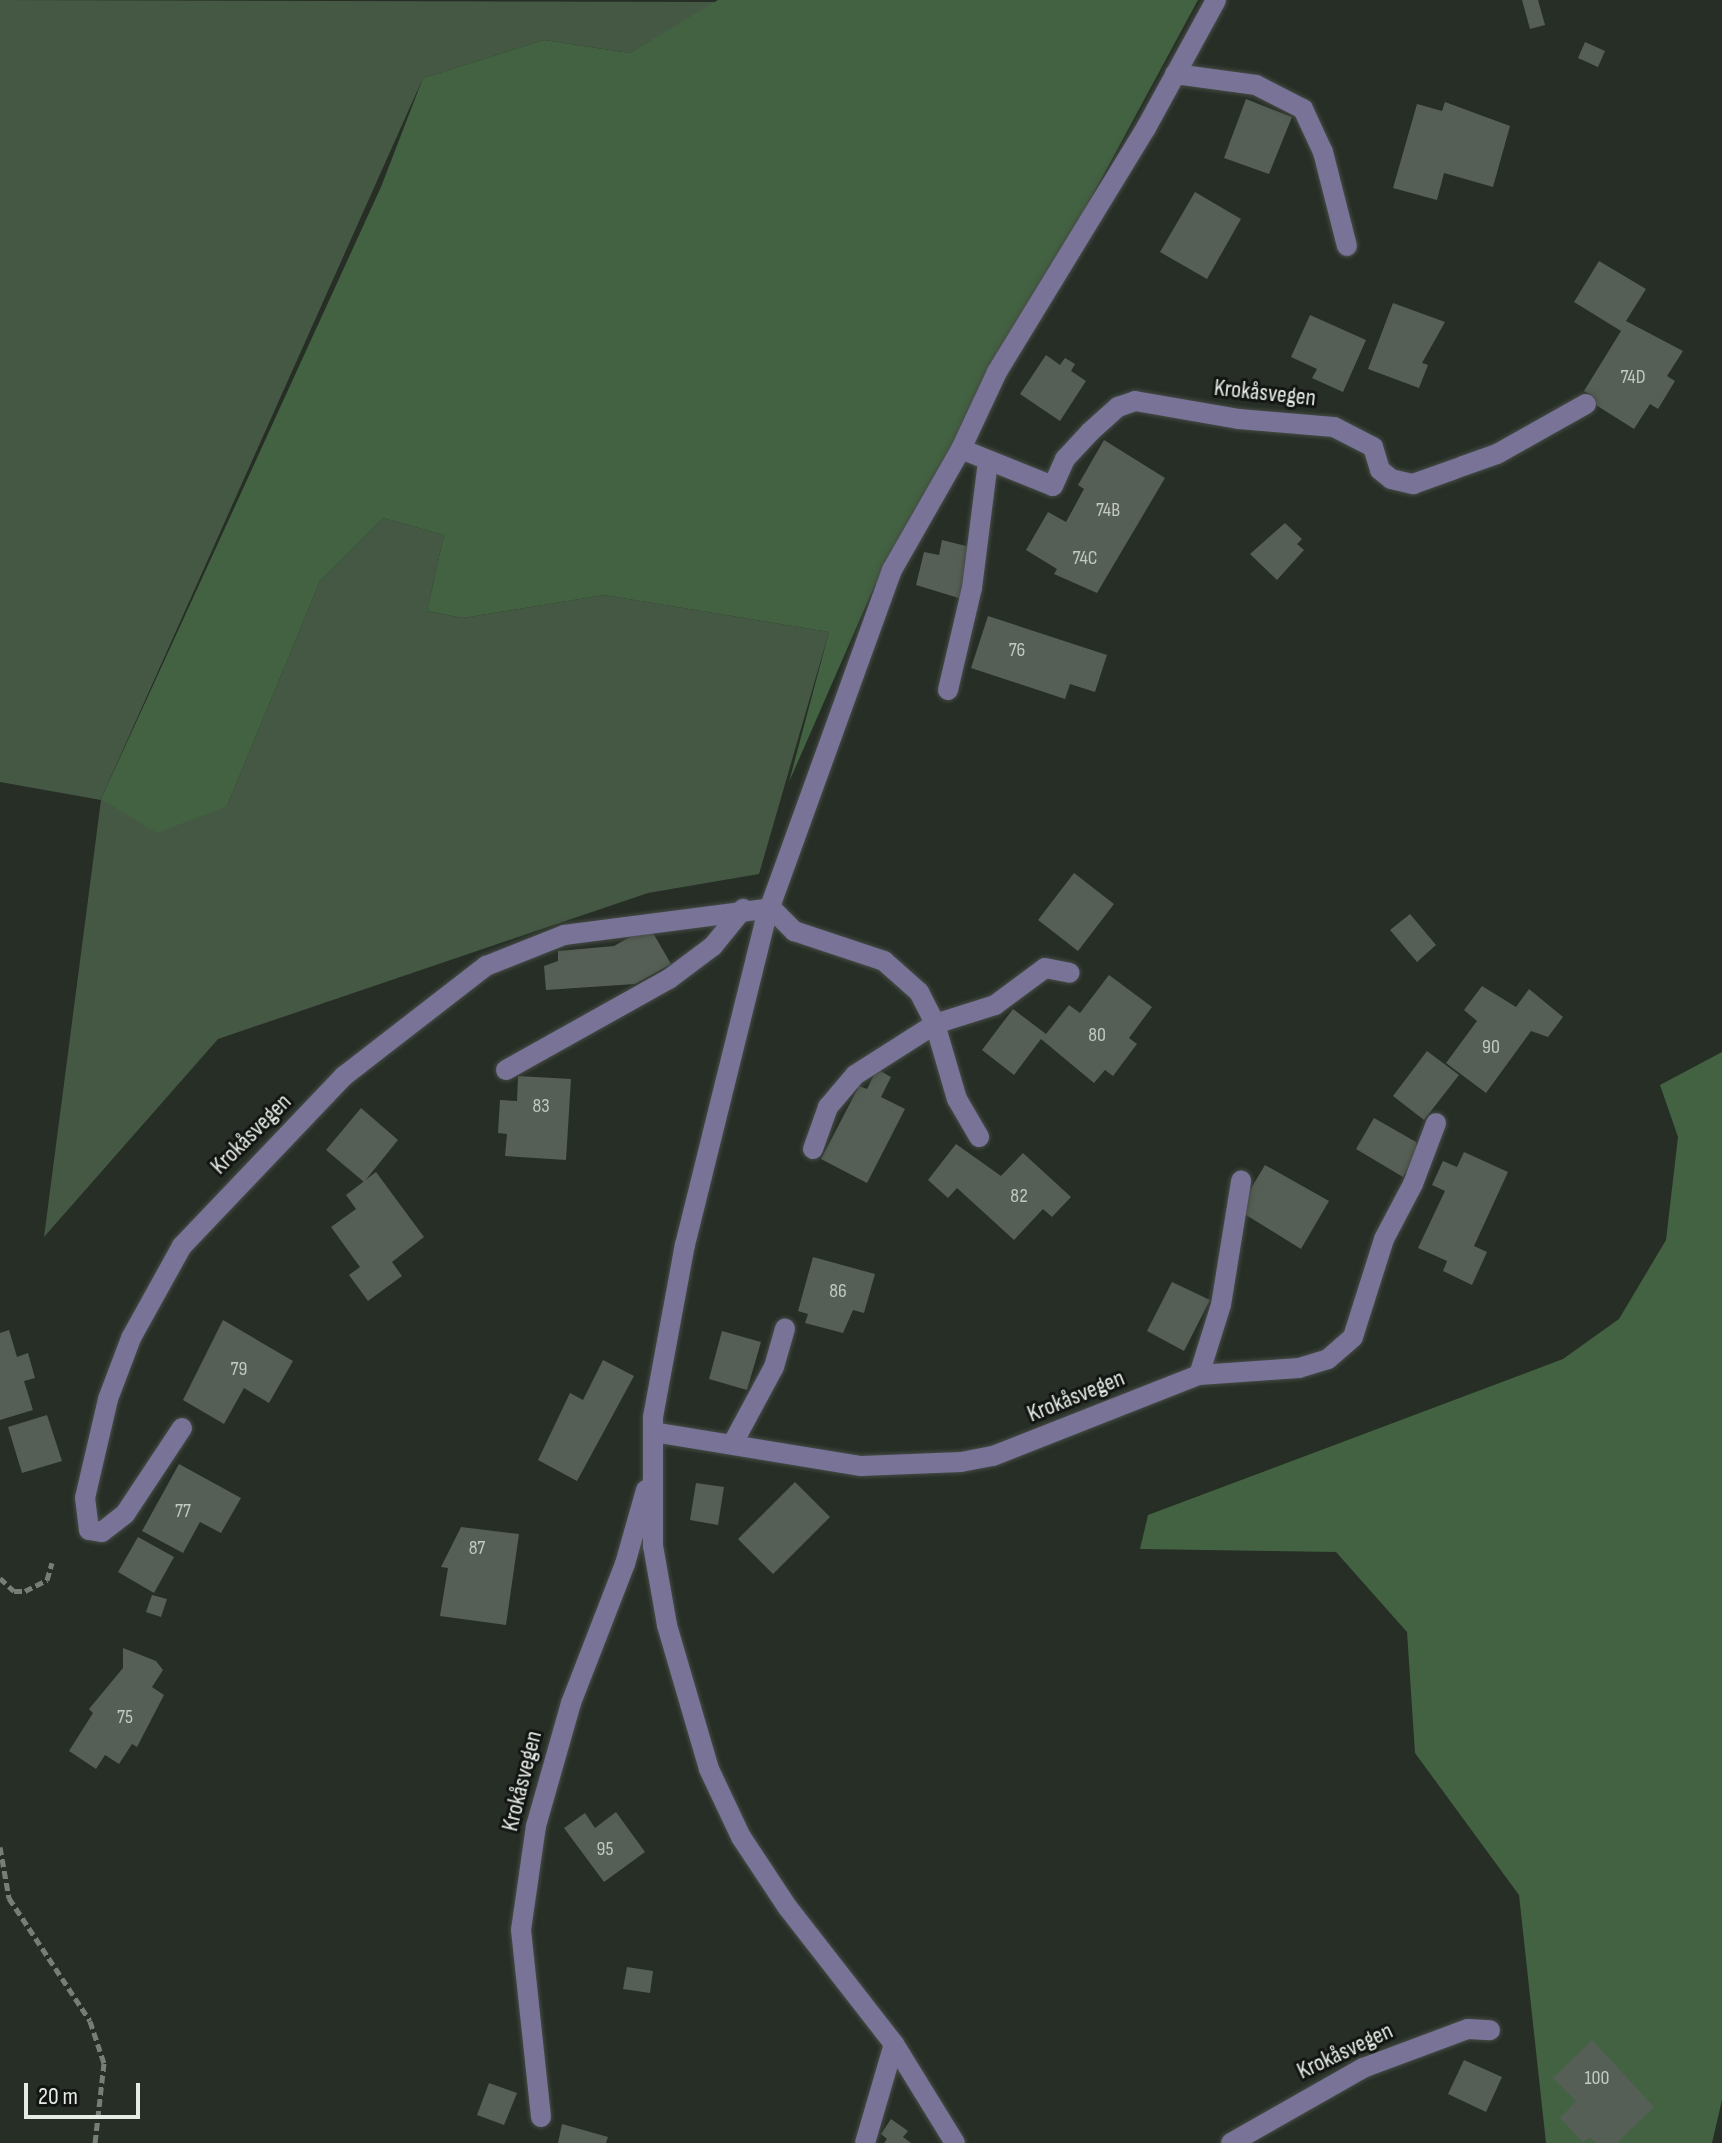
<!DOCTYPE html>
<meta charset="utf-8">
<style>
body{margin:0}
#map{position:relative;width:1722px;height:2143px;overflow:hidden;background:#262e26;font-family:"Sofia Sans Condensed",sans-serif}
div>[style]{position:absolute}
[style*='--x']{left:calc(var(--x)*1px);top:calc(var(--y)*1px);width:calc(var(--w)*1px);rotate:calc(var(--a)*1deg)}
.green>*{inset:0;background:#455844}
.forest>*{inset:0;background:#436242}
.building>*{inset:0;background:#565f56}
.path>*{height:5px;margin-top:-2.5px;transform-origin:0;background:repeating-linear-gradient(90deg,#777e77 0 8px,transparent 0 12px)}
.roads{filter:drop-shadow(0 0 2px #454c45) drop-shadow(0 0 2px #454c45)}
.minor>*{height:20px;margin:-10px;padding:0 10px;transform-origin:10px;border-radius:10px;background:#787397}
span{translate:-50% -50%;white-space:nowrap;text-align:center;line-height:1.15;-webkit-text-stroke:6px #121512;paint-order:stroke}
.number-label{font-size:20px;color:#c2c8c2}
.number-label span{-webkit-text-stroke-width:0}
.street-label{font-size:24px;color:#e6ebe6}
.scale{position:absolute;left:24px;top:2083px;width:116px;height:36px;box-sizing:border-box;border:4px solid #e6ebe6;border-top:0;padding-left:10px;font-size:24px;line-height:28px;white-space:nowrap;color:#e6ebe6;-webkit-text-stroke:6px #121512;paint-order:stroke}
</style>
<div id="map">
<div class="green">
<i style="clip-path:polygon(0 0,719px 2px,630px 53px,544px 40px,423px 78px,101px 799px,227px 806px,320px 581px,383px 518px,444px 535px,427px 611px,463px 618px,604px 595px,829px 632px,759px 874px,648px 893px,218px 1039px,44px 1237px,101px 800px,0 782px)"></i>
</div>
<div class="forest">
<i style="clip-path:polygon(718px 0,1198px 0,914px 526px,875px 585px,789px 782px,829px 632px,604px 595px,463px 618px,427px 611px,444px 535px,383px 518px,320px 581px,227px 806px,157px 833px,101px 799px,381px 187px,423px 78px,544px 40px,630px 53px)"></i>
<i style="clip-path:polygon(1722px 1052px,1722px 2100px,1712px 2143px,1546px 2143px,1519px 1895px,1415px 1753px,1407px 1632px,1336px 1552px,1140px 1549px,1148px 1515px,1563px 1359px,1619px 1319px,1666px 1240px,1678px 1137px,1660px 1085px)"></i>
</div>
<div class="building">
<i style="clip-path:polygon(1522px 0,1538px 0,1545px 25px,1530px 29px)"></i>
<i style="clip-path:polygon(1585px 42px,1605px 51px,1598px 67px,1578px 58px)"></i>
<i style="clip-path:polygon(1246px 99px,1292px 117px,1269px 174px,1224px 158px)"></i>
<i style="clip-path:polygon(1445px 102px,1510px 126px,1493px 187px,1444px 173px,1437px 200px,1393px 188px,1417px 104px,1442px 111px)"></i>
<i style="clip-path:polygon(1195px 192px,1241px 219px,1207px 279px,1160px 252px)"></i>
<i style="clip-path:polygon(1599px 261px,1646px 289px,1626px 321px,1683px 351px,1667px 376px,1675px 381px,1658px 409px,1650px 404px,1634px 429px,1588px 400px,1591px 395px,1584px 391px,1621px 331px,1574px 302px)"></i>
<i style="clip-path:polygon(1393px 303px,1445px 322px,1422px 363px,1428px 365px,1419px 388px,1368px 369px)"></i>
<i style="clip-path:polygon(1310px 315px,1366px 340px,1343px 392px,1312px 378px,1317px 369px,1291px 357px)"></i>
<i style="clip-path:polygon(1046px 355px,1060px 365px,1065px 358px,1075px 364px,1071px 371px,1086px 381px,1060px 421px,1020px 394px)"></i>
<i style="clip-path:polygon(1104px 440px,1165px 478px,1097px 593px,1054px 574px,1057px 569px,1026px 550px,1048px 512px,1066px 522px,1084px 489px,1078px 485px)"></i>
<i style="clip-path:polygon(1285px 523px,1302px 539px,1297px 544px,1304px 550px,1277px 580px,1250px 554px)"></i>
<i style="clip-path:polygon(942px 540px,974px 548px,962px 599px,916px 585px,924px 552px,939px 555px)"></i>
<i style="clip-path:polygon(988px 616px,1107px 655px,1095px 692px,1070px 684px,1065px 699px,971px 668px)"></i>
<i style="clip-path:polygon(1074px 873px,1114px 904px,1078px 951px,1038px 920px)"></i>
<i style="clip-path:polygon(1410px 914px,1436px 945px,1417px 962px,1390px 930px)"></i>
<i style="clip-path:polygon(649px 926px,671px 964px,635px 984px,546px 990px,544px 966px,558px 961px,558px 951px,614px 946px)"></i>
<i style="clip-path:polygon(1109px 975px,1152px 1007px,1129px 1038px,1137px 1044px,1113px 1076px,1105px 1070px,1094px 1083px,1041px 1039px,1014px 1075px,982px 1050px,1013px 1009px,1046px 1034px,1069px 1005px,1080px 1013px)"></i>
<i style="clip-path:polygon(1482px 986px,1516px 1007px,1529px 989px,1563px 1017px,1548px 1037px,1531px 1031px,1486px 1093px,1446px 1063px,1477px 1021px,1464px 1010px)"></i>
<i style="clip-path:polygon(1427px 1051px,1459px 1075px,1424px 1120px,1393px 1096px)"></i>
<i style="clip-path:polygon(877px 1069px,891px 1077px,881px 1097px,905px 1109px,867px 1183px,821px 1159px,859px 1086px,867px 1089px)"></i>
<i style="clip-path:polygon(518px 1076px,571px 1079px,566px 1160px,505px 1156px,507px 1134px,498px 1133px,500px 1100px,517px 1101px)"></i>
<i style="clip-path:polygon(361px 1108px,398px 1140px,364px 1182px,326px 1150px)"></i>
<i style="clip-path:polygon(1374px 1118px,1416px 1142px,1418px 1152px,1403px 1177px,1356px 1149px)"></i>
<i style="clip-path:polygon(956px 1144px,1001px 1176px,1023px 1153px,1071px 1197px,1052px 1217px,1043px 1209px,1014px 1240px,957px 1188px,948px 1198px,928px 1180px)"></i>
<i style="clip-path:polygon(1464px 1152px,1508px 1172px,1474px 1246px,1487px 1252px,1472px 1285px,1443px 1271px,1447px 1261px,1418px 1248px,1445px 1191px,1432px 1185px,1443px 1161px,1457px 1167px)"></i>
<i style="clip-path:polygon(1265px 1165px,1329px 1201px,1301px 1249px,1238px 1210px)"></i>
<i style="clip-path:polygon(376px 1172px,424px 1237px,392px 1262px,402px 1276px,368px 1301px,349px 1275px,360px 1267px,331px 1227px,356px 1209px,346px 1195px)"></i>
<i style="clip-path:polygon(813px 1257px,875px 1274px,864px 1313px,853px 1310px,843px 1333px,805px 1323px,808px 1314px,798px 1311px)"></i>
<i style="clip-path:polygon(1172px 1282px,1210px 1300px,1184px 1351px,1147px 1331px)"></i>
<i style="clip-path:polygon(223px 1320px,293px 1361px,269px 1403px,244px 1388px,224px 1424px,183px 1400px)"></i>
<i style="clip-path:polygon(9px 1330px,17px 1357px,28px 1353px,35px 1378px,24px 1381px,33px 1410px,0 1420px,0 1333px)"></i>
<i style="clip-path:polygon(722px 1331px,761px 1342px,747px 1390px,709px 1379px)"></i>
<i style="clip-path:polygon(603px 1360px,634px 1376px,577px 1481px,538px 1460px,570px 1393px,583px 1400px)"></i>
<i style="clip-path:polygon(47px 1415px,62px 1461px,22px 1473px,8px 1427px)"></i>
<i style="clip-path:polygon(179px 1464px,241px 1498px,221px 1533px,200px 1522px,183px 1553px,142px 1531px)"></i>
<i style="clip-path:polygon(795px 1482px,830px 1517px,773px 1574px,738px 1539px)"></i>
<i style="clip-path:polygon(696px 1483px,724px 1487px,718px 1525px,690px 1520px)"></i>
<i style="clip-path:polygon(461px 1527px,519px 1534px,506px 1625px,440px 1616px,448px 1568px,441px 1567px)"></i>
<i style="clip-path:polygon(138px 1537px,174px 1557px,154px 1593px,118px 1572px)"></i>
<i style="clip-path:polygon(152px 1595px,167px 1599px,161px 1617px,146px 1612px)"></i>
<i style="clip-path:polygon(123px 1648px,156px 1661px,163px 1670px,152px 1687px,164px 1695px,137px 1747px,132px 1744px,119px 1764px,105px 1755px,96px 1769px,69px 1751px,93px 1713px,89px 1709px,123px 1668px)"></i>
<i style="clip-path:polygon(616px 1812px,645px 1852px,604px 1882px,564px 1828px,585px 1813px,595px 1828px)"></i>
<i style="clip-path:polygon(627px 1967px,653px 1971px,650px 1993px,623px 1989px)"></i>
<i style="clip-path:polygon(1592px 2040px,1654px 2107px,1617px 2143px,1596px 2143px,1590px 2137px,1583px 2142px,1560px 2118px,1576px 2101px,1553px 2078px)"></i>
<i style="clip-path:polygon(1464px 2060px,1502px 2077px,1486px 2112px,1448px 2094px)"></i>
<i style="clip-path:polygon(489px 2083px,517px 2093px,504px 2125px,477px 2115px)"></i>
<i style="clip-path:polygon(891px 2119px,908px 2131px,903px 2137px,911px 2143px,884px 2143px,887px 2139px,881px 2134px)"></i>
<i style="clip-path:polygon(562px 2124px,608px 2137px,606px 2143px,558px 2143px)"></i>
</div>
<div class="path">
<i style="--x:0;--y:1578;--w:19;--a:43"></i>
<i style="--x:14;--y:1591;--w:11;--a:0"></i>
<i style="--x:25;--y:1591;--w:25;--a:-27"></i>
<i style="--x:47;--y:1580;--w:18;--a:-74"></i>
<i style="--x:0;--y:1847;--w:52;--a:80"></i>
<i style="--x:9;--y:1898;--w:147;--a:56.6"></i>
<i style="--x:90;--y:2021;--w:44;--a:71.6"></i>
<i style="--x:104;--y:2063;--w:81;--a:96.4"></i>
</div>
<div class="roads">
<div class="minor">
<i style="--x:1175;--y:74;--w:82;--a:7.7"></i>
<i style="--x:1256;--y:85;--w:53;--a:27.1"></i>
<i style="--x:1303;--y:109;--w:47;--a:65.1"></i>
<i style="--x:1323;--y:152;--w:97;--a:75.7"></i>
<i style="--x:961;--y:449;--w:99;--a:21.9"></i>
<i style="--x:1053;--y:486;--w:30;--a:-66"></i>
<i style="--x:1065;--y:459;--w:37;--a:-47"></i>
<i style="--x:1090;--y:432;--w:38;--a:-42"></i>
<i style="--x:1118;--y:407;--w:18;--a:-19"></i>
<i style="--x:1135;--y:401;--w:106;--a:9.8"></i>
<i style="--x:1239;--y:419;--w:95;--a:4.8"></i>
<i style="--x:1334;--y:427;--w:44;--a:27.1"></i>
<i style="--x:1373;--y:447;--w:24;--a:73"></i>
<i style="--x:1380;--y:470;--w:14;--a:39"></i>
<i style="--x:1391;--y:479;--w:23;--a:13"></i>
<i style="--x:1413;--y:484;--w:89;--a:-19.7"></i>
<i style="--x:1497;--y:454;--w:102;--a:-29.3"></i>
<i style="--x:948;--y:690;--w:105;--a:-76.8"></i>
<i style="--x:972;--y:588;--w:128;--a:-82.8"></i>
<i style="--x:506;--y:1070;--w:187;--a:-29.2"></i>
<i style="--x:669;--y:979;--w:55;--a:-36.9"></i>
<i style="--x:713;--y:946;--w:48;--a:-51"></i>
<i style="--x:813;--y:1149;--w:45;--a:-70.3"></i>
<i style="--x:828;--y:1107;--w:42;--a:-49.8"></i>
<i style="--x:855;--y:1075;--w:95;--a:-32.5"></i>
<i style="--x:935;--y:1024;--w:63;--a:-17.6"></i>
<i style="--x:995;--y:1005;--w:62;--a:-36.5"></i>
<i style="--x:1045;--y:968;--w:25;--a:11"></i>
<i style="--x:1199;--y:1375;--w:73;--a:-72.6"></i>
<i style="--x:1221;--y:1305;--w:126;--a:-80.8"></i>
<i style="--x:182;--y:1428;--w:103;--a:123.5"></i>
<i style="--x:125;--y:1514;--w:29;--a:142"></i>
<i style="--x:102;--y:1532;--w:13;--a:-171"></i>
<i style="--x:89;--y:1530;--w:32;--a:-97"></i>
<i style="--x:85;--y:1498;--w:102;--a:-76.9"></i>
<i style="--x:108;--y:1399;--w:65;--a:-69.3"></i>
<i style="--x:131;--y:1338;--w:105;--a:-61"></i>
<i style="--x:182;--y:1246;--w:235;--a:-46.4"></i>
<i style="--x:344;--y:1076;--w:180;--a:-37.8"></i>
<i style="--x:486;--y:966;--w:84;--a:-21.7"></i>
<i style="--x:564;--y:935;--w:209;--a:-7.4"></i>
<i style="--x:771;--y:908;--w:33;--a:45"></i>
<i style="--x:794;--y:931;--w:95;--a:18.4"></i>
<i style="--x:884;--y:961;--w:47;--a:41.5"></i>
<i style="--x:919;--y:992;--w:36;--a:63"></i>
<i style="--x:935;--y:1024;--w:78;--a:73.7"></i>
<i style="--x:957;--y:1099;--w:44;--a:59.9"></i>
<i style="--x:653;--y:1432;--w:211;--a:9.3"></i>
<i style="--x:861;--y:1466;--w:100;--a:-2.3"></i>
<i style="--x:961;--y:1462;--w:33;--a:-11"></i>
<i style="--x:993;--y:1456;--w:221;--a:-21.5"></i>
<i style="--x:1199;--y:1375;--w:100;--a:-4"></i>
<i style="--x:1299;--y:1368;--w:30;--a:-17"></i>
<i style="--x:1328;--y:1359;--w:33;--a:-41"></i>
<i style="--x:1353;--y:1337;--w:103;--a:-72.4"></i>
<i style="--x:1384;--y:1239;--w:62;--a:-62.2"></i>
<i style="--x:1413;--y:1184;--w:65;--a:-69.3"></i>
<i style="--x:733;--y:1443;--w:86;--a:-61.7"></i>
<i style="--x:774;--y:1367;--w:40;--a:-74"></i>
<i style="--x:541;--y:2117;--w:188;--a:-96.1"></i>
<i style="--x:521;--y:1930;--w:105;--a:-81.8"></i>
<i style="--x:536;--y:1826;--w:128;--a:-74.1"></i>
<i style="--x:571;--y:1703;--w:149;--a:-68.8"></i>
<i style="--x:625;--y:1564;--w:77;--a:-74.2"></i>
<i style="--x:865;--y:2143;--w:103;--a:-73.7"></i>
<i style="--x:955;--y:2143;--w:116;--a:-121.6"></i>
<i style="--x:894;--y:2044;--w:172;--a:-127.9"></i>
<i style="--x:788;--y:1908;--w:85;--a:-123.5"></i>
<i style="--x:741;--y:1837;--w:75;--a:-115.2"></i>
<i style="--x:709;--y:1769;--w:150;--a:-106.3"></i>
<i style="--x:667;--y:1625;--w:80;--a:-100"></i>
<i style="--x:653;--y:1546;--w:129;--a:-90"></i>
<i style="--x:653;--y:1417;--w:175;--a:-79.5"></i>
<i style="--x:685;--y:1245;--w:337;--a:-76.1"></i>
<i style="--x:766;--y:918;--w:370;--a:-70.1"></i>
<i style="--x:892;--y:570;--w:139;--a:-60.3"></i>
<i style="--x:961;--y:449;--w:85;--a:-64.9"></i>
<i style="--x:997;--y:372;--w:286;--a:-58.6"></i>
<i style="--x:1146;--y:128;--w:146;--a:-61.3"></i>
<i style="--x:1231;--y:2143;--w:152;--a:-29.6"></i>
<i style="--x:1363;--y:2068;--w:112;--a:-20.4"></i>
<i style="--x:1468;--y:2029;--w:22;--a:3"></i>
</div>
</div>
<div class="number-label">
<span style="left:1633px;top:377px">74D</span>
<span style="left:1108px;top:510px">74B</span>
<span style="left:1085px;top:558px">74C</span>
<span style="left:1017px;top:650px">76</span>
<span style="left:1097px;top:1035px">80</span>
<span style="left:1491px;top:1047px">90</span>
<span style="left:541px;top:1106px">83</span>
<span style="left:1019px;top:1196px">82</span>
<span style="left:838px;top:1291px">86</span>
<span style="left:239px;top:1369px">79</span>
<span style="left:183px;top:1511px">77</span>
<span style="left:477px;top:1548px">87</span>
<span style="left:125px;top:1717px">75</span>
<span style="left:605px;top:1849px">95</span>
<span style="left:1597px;top:2078px">100</span>
</div>
<div class="street-label">
<span style="left:1265px;top:393px;rotate:6deg">Krokåsvegen</span>
<span style="left:251px;top:1134px;rotate:-45deg">Krokåsvegen</span>
<span style="left:1076px;top:1396px;rotate:-22deg">Krokåsvegen</span>
<span style="left:522px;top:1781px;rotate:-76deg">Krokåsvegen</span>
<span style="left:1345px;top:2051px;rotate:-25deg">Krokåsvegen</span>
</div>
<div class="scale">20 m</div>
</div>
